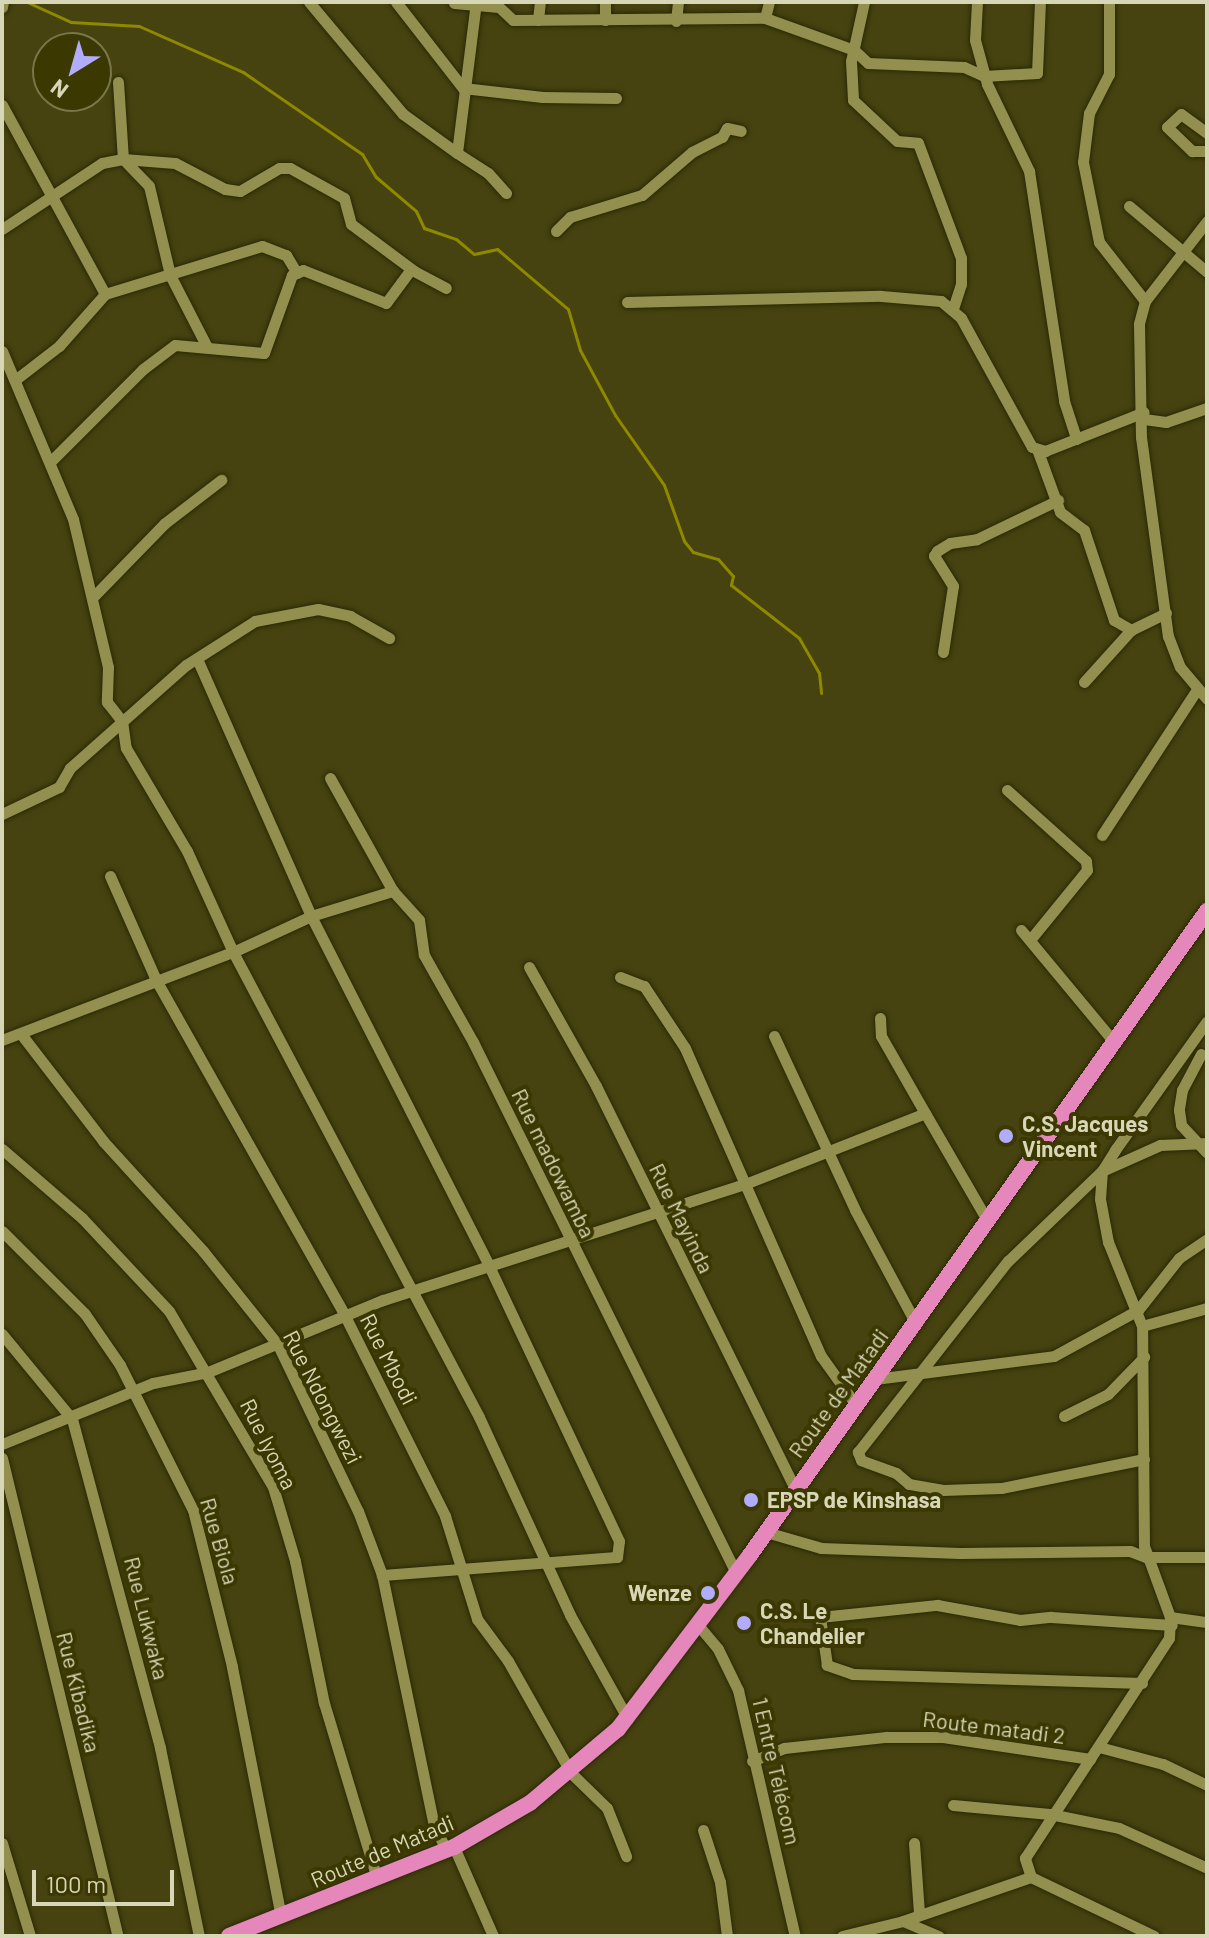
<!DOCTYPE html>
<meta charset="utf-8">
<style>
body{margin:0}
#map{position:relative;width:1209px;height:1938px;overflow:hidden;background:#464310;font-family:Barlow,sans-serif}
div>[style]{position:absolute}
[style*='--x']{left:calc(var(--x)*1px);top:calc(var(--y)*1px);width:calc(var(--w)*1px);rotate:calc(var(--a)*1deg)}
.stream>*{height:3px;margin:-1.5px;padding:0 1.5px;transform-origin:1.5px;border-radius:1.5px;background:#8f8900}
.roads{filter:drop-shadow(0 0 2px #2b2906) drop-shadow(0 0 2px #2b2906)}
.minor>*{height:11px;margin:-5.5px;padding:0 5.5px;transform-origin:5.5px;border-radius:5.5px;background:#93904f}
.highway>*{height:16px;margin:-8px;padding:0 8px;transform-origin:8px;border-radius:8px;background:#e587bb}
.dots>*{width:22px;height:22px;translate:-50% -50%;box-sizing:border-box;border:4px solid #3b3802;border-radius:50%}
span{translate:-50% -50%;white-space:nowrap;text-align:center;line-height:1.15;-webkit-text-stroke:8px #3b3802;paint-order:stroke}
.poi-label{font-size:22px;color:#d7d6b6;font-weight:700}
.left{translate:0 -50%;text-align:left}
.right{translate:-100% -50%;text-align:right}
.street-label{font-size:22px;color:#d7d6b6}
.frame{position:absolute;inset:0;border:4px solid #d7d6b6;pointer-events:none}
.north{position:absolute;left:32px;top:32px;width:80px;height:80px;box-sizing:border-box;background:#3b3802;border:2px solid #79774a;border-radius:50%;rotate:217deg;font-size:22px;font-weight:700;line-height:32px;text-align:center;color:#d7d6b6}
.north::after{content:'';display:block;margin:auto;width:28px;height:36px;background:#b2adfa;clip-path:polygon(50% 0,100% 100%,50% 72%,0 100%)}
.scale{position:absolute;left:32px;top:1870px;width:142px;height:36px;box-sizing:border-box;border:4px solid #d7d6b6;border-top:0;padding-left:10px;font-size:24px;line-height:28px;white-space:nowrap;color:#d7d6b6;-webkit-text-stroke:6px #3b3802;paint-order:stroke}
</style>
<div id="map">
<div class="stream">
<i style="--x:27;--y:2;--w:48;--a:24.4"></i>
<i style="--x:71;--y:22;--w:68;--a:3.4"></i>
<i style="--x:139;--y:26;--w:114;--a:23.9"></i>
<i style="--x:243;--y:72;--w:145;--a:34.6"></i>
<i style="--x:362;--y:154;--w:27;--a:59"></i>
<i style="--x:376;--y:177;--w:52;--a:40.4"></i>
<i style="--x:416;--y:211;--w:19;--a:65"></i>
<i style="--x:424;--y:228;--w:34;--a:19"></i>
<i style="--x:456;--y:239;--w:23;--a:40"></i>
<i style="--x:474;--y:254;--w:24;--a:-12"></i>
<i style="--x:497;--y:249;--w:93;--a:40.2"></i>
<i style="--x:568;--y:309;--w:43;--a:73.7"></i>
<i style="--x:580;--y:350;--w:74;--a:61.7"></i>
<i style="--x:615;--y:415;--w:85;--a:55"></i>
<i style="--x:664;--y:485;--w:59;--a:70.3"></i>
<i style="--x:684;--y:541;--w:14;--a:51"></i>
<i style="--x:693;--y:552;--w:26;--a:16"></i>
<i style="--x:718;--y:559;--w:23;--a:49"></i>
<i style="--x:733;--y:576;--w:9;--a:103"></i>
<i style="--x:731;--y:585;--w:86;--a:37.9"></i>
<i style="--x:799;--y:638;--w:40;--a:60.3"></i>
<i style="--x:819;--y:673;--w:20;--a:84"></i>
</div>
<div class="roads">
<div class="minor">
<i style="--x:309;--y:2;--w:146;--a:50"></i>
<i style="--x:403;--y:114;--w:67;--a:35.8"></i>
<i style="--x:396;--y:2;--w:109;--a:52.1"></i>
<i style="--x:463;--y:88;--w:80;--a:6.5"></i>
<i style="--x:542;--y:97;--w:74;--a:0.8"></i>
<i style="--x:476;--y:2;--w:152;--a:97.2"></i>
<i style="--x:457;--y:153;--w:37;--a:33"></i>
<i style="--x:488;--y:173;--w:27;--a:48"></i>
<i style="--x:864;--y:2;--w:60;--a:102.4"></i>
<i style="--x:851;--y:61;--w:39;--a:87"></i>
<i style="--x:853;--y:100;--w:60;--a:43"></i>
<i style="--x:897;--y:141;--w:21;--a:5"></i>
<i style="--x:918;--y:143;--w:123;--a:69.5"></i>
<i style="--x:961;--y:258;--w:26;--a:90"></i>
<i style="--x:961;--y:284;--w:25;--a:108"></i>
<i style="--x:977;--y:2;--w:38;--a:93"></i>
<i style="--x:975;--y:40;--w:46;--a:74.7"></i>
<i style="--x:987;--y:84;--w:97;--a:64.2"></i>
<i style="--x:1029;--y:171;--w:233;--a:81.3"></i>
<i style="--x:1064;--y:401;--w:40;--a:72"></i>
<i style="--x:1109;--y:2;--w:72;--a:90"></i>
<i style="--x:1109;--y:74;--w:44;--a:117.1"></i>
<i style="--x:1089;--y:113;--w:49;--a:97"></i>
<i style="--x:1083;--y:162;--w:82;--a:78.7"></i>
<i style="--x:1099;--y:242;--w:75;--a:52.1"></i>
<i style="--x:454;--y:3;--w:45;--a:5.1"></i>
<i style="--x:499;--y:7;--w:19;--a:43"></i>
<i style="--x:513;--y:20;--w:252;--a:-0.5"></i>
<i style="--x:765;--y:18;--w:95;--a:19.8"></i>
<i style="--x:854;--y:50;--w:19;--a:43"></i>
<i style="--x:868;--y:63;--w:96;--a:2.4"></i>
<i style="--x:964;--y:67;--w:22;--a:24"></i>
<i style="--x:984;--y:76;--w:53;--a:-3.2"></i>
<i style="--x:1037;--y:73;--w:71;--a:-87.6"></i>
<i style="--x:2;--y:7;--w:5;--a:-79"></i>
<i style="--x:765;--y:18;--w:16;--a:-76"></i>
<i style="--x:538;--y:20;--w:18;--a:-84"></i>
<i style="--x:605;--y:20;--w:18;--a:-90"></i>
<i style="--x:676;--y:21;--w:19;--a:-84"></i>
<i style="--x:118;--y:82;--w:77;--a:86.3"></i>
<i style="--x:123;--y:159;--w:37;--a:46"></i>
<i style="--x:149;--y:186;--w:91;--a:76.7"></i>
<i style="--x:170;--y:275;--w:79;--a:62.8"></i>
<i style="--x:2;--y:105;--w:215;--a:61.4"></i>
<i style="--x:1207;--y:133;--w:32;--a:-144"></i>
<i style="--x:1181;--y:114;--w:19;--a:137"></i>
<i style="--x:1167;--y:127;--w:35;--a:44"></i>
<i style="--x:1192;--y:151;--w:15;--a:0"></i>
<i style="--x:1129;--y:206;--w:102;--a:40.2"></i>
<i style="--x:1207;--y:221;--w:101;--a:127.8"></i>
<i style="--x:1145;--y:301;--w:24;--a:105"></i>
<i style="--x:1139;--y:324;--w:113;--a:89"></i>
<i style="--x:1141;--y:437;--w:201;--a:82.3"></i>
<i style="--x:1168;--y:636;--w:33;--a:69"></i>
<i style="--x:1180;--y:667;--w:42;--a:49.8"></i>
<i style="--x:2;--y:229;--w:120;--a:-33.4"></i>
<i style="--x:102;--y:163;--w:21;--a:-11"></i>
<i style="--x:123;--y:159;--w:52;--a:4.4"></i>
<i style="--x:175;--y:163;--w:56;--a:27.5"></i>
<i style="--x:225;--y:189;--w:15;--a:8"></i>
<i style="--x:240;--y:191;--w:45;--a:-30.5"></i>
<i style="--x:279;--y:168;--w:11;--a:0"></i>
<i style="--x:290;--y:168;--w:62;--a:29.1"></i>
<i style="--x:344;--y:198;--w:27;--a:75"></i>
<i style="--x:351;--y:224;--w:79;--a:36.7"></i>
<i style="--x:414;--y:271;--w:36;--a:28"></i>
<i style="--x:556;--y:231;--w:20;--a:-45"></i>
<i style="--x:570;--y:217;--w:75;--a:-17"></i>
<i style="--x:642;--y:195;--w:66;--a:-40.7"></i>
<i style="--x:692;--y:152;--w:34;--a:-27"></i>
<i style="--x:722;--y:137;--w:10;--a:-61"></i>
<i style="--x:727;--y:128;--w:14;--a:12"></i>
<i style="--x:627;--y:302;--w:254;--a:-1.4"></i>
<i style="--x:881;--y:296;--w:60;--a:4.8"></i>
<i style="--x:941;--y:301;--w:26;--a:40"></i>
<i style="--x:961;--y:318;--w:147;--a:61.2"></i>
<i style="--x:1032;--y:447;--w:14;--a:17"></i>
<i style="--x:1045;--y:451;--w:106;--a:-21.5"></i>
<i style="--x:2;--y:351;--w:182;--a:67.1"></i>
<i style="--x:73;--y:519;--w:152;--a:76.7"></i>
<i style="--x:108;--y:667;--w:35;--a:92"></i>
<i style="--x:107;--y:702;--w:24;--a:52"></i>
<i style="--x:122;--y:721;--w:27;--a:82"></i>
<i style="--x:126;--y:748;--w:120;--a:59.4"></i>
<i style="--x:187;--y:851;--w:111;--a:65.5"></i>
<i style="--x:233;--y:952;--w:526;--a:62.12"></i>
<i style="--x:479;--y:1417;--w:218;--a:65.3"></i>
<i style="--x:570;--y:1615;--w:119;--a:60.9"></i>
<i style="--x:15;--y:380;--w:56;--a:-37.7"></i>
<i style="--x:59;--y:346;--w:69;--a:-48.5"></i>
<i style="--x:105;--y:294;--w:164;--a:-17"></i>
<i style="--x:262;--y:246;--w:26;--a:21"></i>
<i style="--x:286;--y:255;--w:21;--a:59"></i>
<i style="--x:1144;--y:419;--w:22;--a:8"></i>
<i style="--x:1166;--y:422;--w:43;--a:-18.9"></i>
<i style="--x:1037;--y:449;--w:67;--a:69.9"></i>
<i style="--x:1060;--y:512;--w:30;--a:37"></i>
<i style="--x:1084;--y:530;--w:95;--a:71.6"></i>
<i style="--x:1114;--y:620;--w:20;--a:30"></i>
<i style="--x:51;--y:461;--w:130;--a:-45"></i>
<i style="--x:143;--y:369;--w:40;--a:-37"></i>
<i style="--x:175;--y:345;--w:89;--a:5.1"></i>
<i style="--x:264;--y:353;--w:83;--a:-70.3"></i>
<i style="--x:292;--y:275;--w:12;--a:-24"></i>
<i style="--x:303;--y:270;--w:89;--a:21.7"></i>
<i style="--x:386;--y:303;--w:42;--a:-53.7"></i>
<i style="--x:93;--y:597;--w:103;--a:-45.8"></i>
<i style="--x:165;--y:523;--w:71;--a:-37.5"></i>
<i style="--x:943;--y:652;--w:67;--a:-81.4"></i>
<i style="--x:953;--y:586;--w:36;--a:-122"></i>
<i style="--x:934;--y:556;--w:6;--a:-59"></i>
<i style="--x:937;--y:551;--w:15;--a:-32"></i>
<i style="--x:950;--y:543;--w:27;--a:-8"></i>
<i style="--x:977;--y:539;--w:90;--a:-25.7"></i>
<i style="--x:198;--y:661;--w:279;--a:66.1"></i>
<i style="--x:311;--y:916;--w:395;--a:63"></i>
<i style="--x:490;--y:1268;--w:302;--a:64.7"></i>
<i style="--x:619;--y:1541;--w:16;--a:97"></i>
<i style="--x:617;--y:1557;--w:236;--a:175.6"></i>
<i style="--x:1084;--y:682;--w:70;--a:-47.9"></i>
<i style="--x:1131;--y:630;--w:39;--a:-26"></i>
<i style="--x:330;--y:778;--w:129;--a:60.9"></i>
<i style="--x:393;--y:891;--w:39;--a:48"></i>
<i style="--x:419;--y:920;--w:35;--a:82"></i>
<i style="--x:424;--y:955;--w:100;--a:60.6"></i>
<i style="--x:473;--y:1042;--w:593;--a:63.65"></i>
<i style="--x:1007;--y:790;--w:106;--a:41.9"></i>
<i style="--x:1086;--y:861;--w:9;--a:84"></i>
<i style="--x:1087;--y:870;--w:90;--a:129.2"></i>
<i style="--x:2;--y:814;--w:63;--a:-25.3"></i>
<i style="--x:59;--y:787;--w:22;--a:-60"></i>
<i style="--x:70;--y:768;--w:155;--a:-41.6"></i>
<i style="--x:186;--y:665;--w:82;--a:-32.5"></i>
<i style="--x:255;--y:621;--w:64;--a:-10.8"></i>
<i style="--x:318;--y:609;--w:33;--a:12"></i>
<i style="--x:350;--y:616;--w:45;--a:29.4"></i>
<i style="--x:1102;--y:835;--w:174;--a:-56.9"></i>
<i style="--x:110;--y:876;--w:114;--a:66.1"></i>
<i style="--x:156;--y:980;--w:386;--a:60.6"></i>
<i style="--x:345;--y:1316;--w:224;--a:63.4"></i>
<i style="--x:445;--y:1516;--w:108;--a:72.7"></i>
<i style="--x:477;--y:1619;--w:52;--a:53.6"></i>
<i style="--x:508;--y:1661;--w:129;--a:60.6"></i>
<i style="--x:571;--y:1773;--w:50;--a:44.2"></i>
<i style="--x:607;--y:1808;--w:52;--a:68.4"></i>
<i style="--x:1021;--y:930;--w:146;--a:50.3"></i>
<i style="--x:529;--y:967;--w:137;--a:60.6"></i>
<i style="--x:596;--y:1086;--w:449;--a:63.7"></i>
<i style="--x:620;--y:977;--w:26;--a:21"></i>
<i style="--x:644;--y:986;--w:74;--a:56.5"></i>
<i style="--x:685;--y:1048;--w:337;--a:66.2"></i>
<i style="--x:821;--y:1356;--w:60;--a:54.5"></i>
<i style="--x:880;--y:1018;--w:18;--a:87"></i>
<i style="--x:881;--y:1036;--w:89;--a:60.3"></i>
<i style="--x:21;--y:1034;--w:135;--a:52.5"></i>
<i style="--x:103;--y:1141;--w:149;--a:47.7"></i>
<i style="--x:203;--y:1251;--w:120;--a:51.4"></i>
<i style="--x:278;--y:1345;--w:184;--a:64.3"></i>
<i style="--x:358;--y:1511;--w:68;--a:69.4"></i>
<i style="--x:382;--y:1575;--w:255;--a:78.3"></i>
<i style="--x:434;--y:1825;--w:28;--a:64"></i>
<i style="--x:774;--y:1036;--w:192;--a:65"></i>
<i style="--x:855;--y:1210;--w:127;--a:61.8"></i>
<i style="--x:2;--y:1040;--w:247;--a:-20.9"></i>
<i style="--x:233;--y:952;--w:86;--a:-24.8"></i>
<i style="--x:311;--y:916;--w:86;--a:-17"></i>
<i style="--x:1201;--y:1054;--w:41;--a:117.8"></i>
<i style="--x:1182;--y:1090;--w:20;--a:99"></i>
<i style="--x:1179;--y:1110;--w:15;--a:82"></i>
<i style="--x:1181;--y:1125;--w:38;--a:47"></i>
<i style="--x:2;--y:1149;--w:106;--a:40.8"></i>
<i style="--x:82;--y:1218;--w:127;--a:46.9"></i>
<i style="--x:169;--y:1311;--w:204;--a:59.4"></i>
<i style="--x:273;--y:1487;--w:77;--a:73.4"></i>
<i style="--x:295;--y:1561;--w:145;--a:78.5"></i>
<i style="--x:324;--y:1703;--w:183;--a:73.2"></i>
<i style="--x:2;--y:1231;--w:117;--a:45"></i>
<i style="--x:85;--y:1314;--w:62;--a:55.5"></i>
<i style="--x:120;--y:1365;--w:162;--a:63.3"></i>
<i style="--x:193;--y:1510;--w:162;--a:76"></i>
<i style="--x:232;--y:1667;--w:254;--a:78.9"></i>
<i style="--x:1142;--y:1326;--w:67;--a:-15.5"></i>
<i style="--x:2;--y:1334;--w:110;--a:50.5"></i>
<i style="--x:72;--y:1419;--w:341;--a:75"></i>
<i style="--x:160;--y:1748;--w:192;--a:78.3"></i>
<i style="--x:875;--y:1379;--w:180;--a:-7.3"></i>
<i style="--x:1054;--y:1356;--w:96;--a:-28.7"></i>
<i style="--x:1138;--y:1310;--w:66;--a:-51.7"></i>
<i style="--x:1179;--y:1258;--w:34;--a:-34"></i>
<i style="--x:1064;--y:1416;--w:49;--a:-26.6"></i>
<i style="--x:1108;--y:1394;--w:52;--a:-45.8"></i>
<i style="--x:2;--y:1444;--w:163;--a:-22"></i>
<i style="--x:153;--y:1383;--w:56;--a:-11.3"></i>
<i style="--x:208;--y:1372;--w:189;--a:-22.4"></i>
<i style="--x:383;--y:1300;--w:380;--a:-17.8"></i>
<i style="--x:745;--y:1184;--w:193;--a:-21.5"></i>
<i style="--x:925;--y:1113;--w:124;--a:59.9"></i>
<i style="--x:2;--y:1458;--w:492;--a:76.4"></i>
<i style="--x:1144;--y:1459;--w:146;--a:168.5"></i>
<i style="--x:1001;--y:1488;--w:58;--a:178"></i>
<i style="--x:943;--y:1490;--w:35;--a:-170"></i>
<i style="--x:909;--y:1484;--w:17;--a:-140"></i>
<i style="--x:896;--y:1473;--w:37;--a:-160"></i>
<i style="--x:861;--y:1460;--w:9;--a:-111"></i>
<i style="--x:858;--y:1452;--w:243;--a:-51.9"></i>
<i style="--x:1008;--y:1261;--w:130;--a:-43.8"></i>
<i style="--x:1102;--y:1171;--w:64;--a:-24.1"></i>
<i style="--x:1160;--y:1145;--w:47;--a:-2.4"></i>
<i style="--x:766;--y:1532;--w:57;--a:16.2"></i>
<i style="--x:821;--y:1548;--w:139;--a:2.1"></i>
<i style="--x:960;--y:1553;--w:170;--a:-0.7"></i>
<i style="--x:1130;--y:1551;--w:17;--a:21"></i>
<i style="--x:1146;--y:1557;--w:61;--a:0"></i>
<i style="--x:1170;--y:1617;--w:37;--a:8"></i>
<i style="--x:698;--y:1625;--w:31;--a:50"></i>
<i style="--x:718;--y:1649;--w:46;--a:64"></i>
<i style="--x:738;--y:1690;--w:253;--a:77"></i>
<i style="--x:1142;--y:1683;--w:289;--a:-178.2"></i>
<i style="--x:853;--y:1674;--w:28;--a:-161"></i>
<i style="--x:827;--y:1665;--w:49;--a:-98.3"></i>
<i style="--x:820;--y:1617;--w:118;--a:-5.9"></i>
<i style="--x:937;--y:1605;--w:84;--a:10.2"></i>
<i style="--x:1020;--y:1620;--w:31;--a:-6"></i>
<i style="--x:1051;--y:1617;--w:121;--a:3.8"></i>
<i style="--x:1099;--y:1747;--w:66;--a:14.9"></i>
<i style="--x:1163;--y:1764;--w:49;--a:25.5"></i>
<i style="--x:752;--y:1761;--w:35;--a:-22"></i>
<i style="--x:784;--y:1748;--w:103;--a:-6.2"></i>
<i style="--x:886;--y:1737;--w:57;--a:0"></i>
<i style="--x:943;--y:1737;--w:149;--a:8.5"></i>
<i style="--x:953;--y:1805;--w:97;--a:5.3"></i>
<i style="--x:1050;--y:1814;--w:70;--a:11.5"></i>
<i style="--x:1119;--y:1828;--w:97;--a:24.4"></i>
<i style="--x:703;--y:1830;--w:55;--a:71.9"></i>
<i style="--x:720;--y:1882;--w:54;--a:82.6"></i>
<i style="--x:2;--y:1843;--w:97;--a:73.2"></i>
<i style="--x:914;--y:1843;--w:69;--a:85.9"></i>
<i style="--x:454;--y:1847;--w:97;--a:66.3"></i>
<i style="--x:903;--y:1921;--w:135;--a:-19"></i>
<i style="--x:842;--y:1936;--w:63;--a:-13.8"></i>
<i style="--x:903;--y:1921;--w:39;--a:23"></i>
<i style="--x:1154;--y:1936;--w:136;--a:-154.4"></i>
<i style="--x:1031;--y:1877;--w:20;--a:-108"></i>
<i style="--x:1025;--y:1858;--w:263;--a:-56.8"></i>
<i style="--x:1169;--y:1638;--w:21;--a:-87"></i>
<i style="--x:1170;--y:1617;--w:76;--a:-110.1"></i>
<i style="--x:1144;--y:1546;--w:220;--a:-90.5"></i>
<i style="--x:1142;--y:1326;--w:91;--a:-112"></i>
<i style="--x:1108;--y:1242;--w:44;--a:-100.5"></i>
<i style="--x:1100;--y:1199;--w:28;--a:-86"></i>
<i style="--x:1102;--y:1171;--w:25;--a:-58"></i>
<i style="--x:1115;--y:1150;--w:158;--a:-54.5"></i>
</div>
<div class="highway">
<i style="--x:229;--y:1936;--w:242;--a:-21.6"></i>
<i style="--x:454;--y:1847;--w:88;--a:-30.1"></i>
<i style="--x:530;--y:1803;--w:115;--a:-40.1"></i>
<i style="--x:618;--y:1729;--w:218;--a:-52.8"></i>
<i style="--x:750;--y:1555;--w:790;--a:-54.64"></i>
</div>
</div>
<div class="dots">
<i style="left:1006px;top:1136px;background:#b2adfa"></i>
<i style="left:751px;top:1500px;background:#b2adfa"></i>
<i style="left:708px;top:1593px;background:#b2adfa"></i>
<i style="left:744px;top:1623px;background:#b2adfa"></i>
</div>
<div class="poi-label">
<span class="left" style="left:1022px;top:1136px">C.S. Jacques<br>Vincent</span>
<span class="left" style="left:767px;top:1500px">EPSP de Kinshasa</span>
<span class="right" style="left:692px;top:1593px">Wenze</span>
<span class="left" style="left:760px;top:1623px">C.S. Le<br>Chandelier</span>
</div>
<div class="street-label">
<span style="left:554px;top:1163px;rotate:64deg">Rue madowamba</span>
<span style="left:682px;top:1218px;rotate:64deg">Rue Mayinda</span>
<span style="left:389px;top:1359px;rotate:63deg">Rue Mbodi</span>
<span style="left:838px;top:1393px;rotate:-54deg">Route de Matadi</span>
<span style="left:323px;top:1397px;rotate:63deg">Rue Ndongwezi</span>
<span style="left:269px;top:1444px;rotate:63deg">Rue Iyoma</span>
<span style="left:220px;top:1541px;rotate:74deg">Rue Biola</span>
<span style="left:147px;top:1618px;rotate:76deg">Rue Lukwaka</span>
<span style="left:79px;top:1692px;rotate:76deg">Rue Kibadika</span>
<span style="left:994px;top:1727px;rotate:7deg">Route matadi 2</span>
<span style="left:777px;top:1771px;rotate:77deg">1 Entre Télécom</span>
<span style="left:382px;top:1851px;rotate:-23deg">Route de Matadi</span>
</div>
<div class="frame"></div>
<div class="north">N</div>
<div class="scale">100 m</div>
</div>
